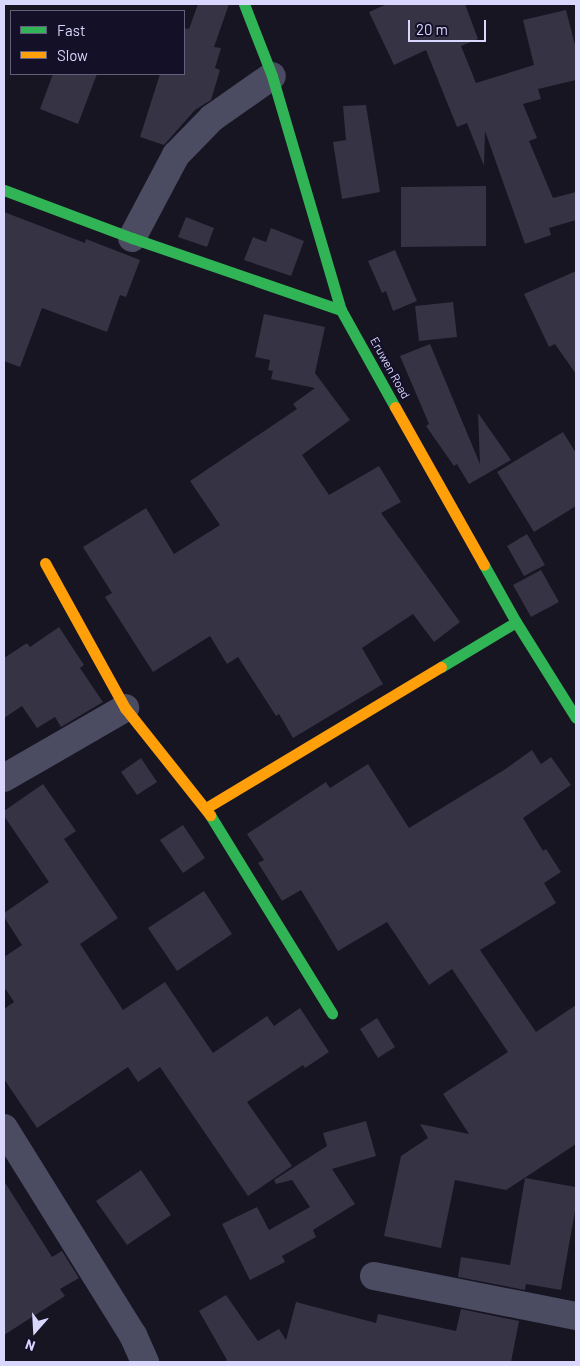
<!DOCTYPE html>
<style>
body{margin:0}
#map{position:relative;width:580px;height:1366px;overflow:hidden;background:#171522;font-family:Barlow,sans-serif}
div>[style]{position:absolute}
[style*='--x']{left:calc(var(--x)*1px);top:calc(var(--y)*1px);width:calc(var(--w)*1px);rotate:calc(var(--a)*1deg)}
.building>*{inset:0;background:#353344}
.street>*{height:28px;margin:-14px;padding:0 14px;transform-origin:14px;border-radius:14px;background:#4b4b62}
.fast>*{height:11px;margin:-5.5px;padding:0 5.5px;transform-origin:5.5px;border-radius:5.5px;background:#30b455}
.slow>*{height:11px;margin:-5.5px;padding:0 5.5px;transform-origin:5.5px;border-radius:5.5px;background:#ff9f0a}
span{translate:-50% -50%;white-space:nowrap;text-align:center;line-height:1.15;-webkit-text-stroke:4.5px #131027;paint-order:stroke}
.street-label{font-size:12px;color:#dad7fe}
.frame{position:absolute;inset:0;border:5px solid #dad7fe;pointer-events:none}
.legend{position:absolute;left:10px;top:10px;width:175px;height:65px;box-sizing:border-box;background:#131027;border:1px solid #63607d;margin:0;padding:6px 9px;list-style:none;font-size:15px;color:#dad7fe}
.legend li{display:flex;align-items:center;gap:10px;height:25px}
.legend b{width:25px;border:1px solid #63607d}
.north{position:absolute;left:10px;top:1306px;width:50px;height:50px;-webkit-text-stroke:4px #131027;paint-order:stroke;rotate:199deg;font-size:14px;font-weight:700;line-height:20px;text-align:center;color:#dad7fe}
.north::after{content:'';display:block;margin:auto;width:18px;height:22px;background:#dad7fe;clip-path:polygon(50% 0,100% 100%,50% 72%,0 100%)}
.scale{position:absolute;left:408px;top:20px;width:78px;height:22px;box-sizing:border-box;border:2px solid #dad7fe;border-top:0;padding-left:6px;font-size:15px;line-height:18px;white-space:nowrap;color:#dad7fe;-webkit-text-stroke:4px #131027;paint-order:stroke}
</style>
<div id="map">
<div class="building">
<i style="clip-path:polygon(198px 4px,229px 4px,214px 47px,221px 48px,215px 68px,220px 70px,211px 100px,195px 110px,164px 145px,140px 137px,160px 74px,184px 74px,184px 28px,189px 29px)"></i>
<i style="clip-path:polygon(387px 4px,465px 4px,478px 39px,461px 46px,476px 83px,534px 65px,523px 20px,566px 10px,576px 49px,576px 80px,538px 89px,541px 99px,523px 104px,537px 138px,529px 141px,553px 198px,576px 192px,576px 220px,549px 228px,551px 235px,525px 244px,485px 131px,484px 166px,467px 123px,457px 127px,426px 50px,394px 65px,369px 12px)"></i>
<i style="clip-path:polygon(53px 74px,97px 74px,78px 124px,40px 109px)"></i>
<i style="clip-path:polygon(366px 105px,380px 192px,342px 199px,333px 142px,346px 140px,343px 106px)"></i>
<i style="clip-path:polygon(486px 186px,486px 246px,401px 247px,401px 187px)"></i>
<i style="clip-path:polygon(4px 212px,85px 243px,86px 239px,140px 260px,126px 297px,120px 295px,107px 332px,42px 308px,20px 367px,4px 361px)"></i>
<i style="clip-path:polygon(186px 217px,214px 228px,207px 247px,178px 237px)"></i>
<i style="clip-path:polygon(271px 228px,304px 241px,291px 276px,244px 260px,253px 237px,266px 242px)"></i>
<i style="clip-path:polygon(395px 250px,417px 301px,393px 311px,386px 291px,382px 293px,368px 261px)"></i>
<i style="clip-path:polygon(576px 271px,576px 374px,555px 344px,549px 347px,524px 294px)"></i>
<i style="clip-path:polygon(453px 302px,457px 337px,419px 341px,415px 306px)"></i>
<i style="clip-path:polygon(264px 314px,325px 327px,315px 373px,350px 420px,302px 455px,329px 495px,379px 466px,401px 502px,381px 513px,460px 622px,434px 642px,413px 614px,362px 648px,383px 684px,293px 738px,279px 714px,276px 716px,238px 657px,227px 664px,210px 636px,153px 672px,105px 597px,112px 593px,83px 547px,146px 508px,174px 554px,220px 525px,190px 481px,297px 409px,293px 404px,315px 388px,271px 379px,273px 371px,268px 370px,270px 360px,255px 357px)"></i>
<i style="clip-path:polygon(430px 344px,480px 464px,478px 413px,511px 460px,469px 484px,457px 464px,454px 466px,426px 426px,429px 424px,400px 356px)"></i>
<i style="clip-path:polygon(563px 432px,576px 453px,576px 506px,534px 532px,497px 472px)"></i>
<i style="clip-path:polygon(527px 534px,545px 565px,524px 576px,507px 546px)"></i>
<i style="clip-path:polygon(541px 570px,559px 602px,531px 617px,513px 585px)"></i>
<i style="clip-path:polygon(59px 627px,84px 665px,80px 668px,103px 702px,61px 727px,55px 717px,37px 728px,22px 706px,4px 718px,4px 658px,27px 643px,30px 647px)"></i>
<i style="clip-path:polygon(532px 750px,541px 764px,551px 757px,571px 785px,523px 818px,543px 851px,546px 849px,561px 872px,544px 883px,556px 903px,480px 950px,536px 1032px,576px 1005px,576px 1144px,506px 1190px,455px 1180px,441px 1248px,384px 1236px,401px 1156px,428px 1138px,420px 1124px,469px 1134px,443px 1094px,508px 1052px,452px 969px,429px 985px,387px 922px,338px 951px,301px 890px,282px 901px,258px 863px,264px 860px,247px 834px,326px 782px,330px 788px,368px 764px,409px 828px,504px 770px)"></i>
<i style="clip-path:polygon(141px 758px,157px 782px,137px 795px,121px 772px)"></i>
<i style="clip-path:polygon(43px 784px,76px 831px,64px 839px,118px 918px,80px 944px,123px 1010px,165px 982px,213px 1053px,267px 1016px,274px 1026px,300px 1008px,329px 1052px,305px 1068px,303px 1065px,247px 1102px,292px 1166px,248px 1196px,160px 1067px,138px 1082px,128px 1067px,37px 1128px,4px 1079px,4px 1009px,14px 1002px,4px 987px,4px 957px,22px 945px,4px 917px,4px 913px,49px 882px,4px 816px,4px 811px)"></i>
<i style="clip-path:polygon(183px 825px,205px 858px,183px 873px,160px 840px)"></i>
<i style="clip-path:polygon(204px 891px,232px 934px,177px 971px,148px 928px)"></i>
<i style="clip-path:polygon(377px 1018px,395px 1047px,378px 1058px,360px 1029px)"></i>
<i style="clip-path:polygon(366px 1121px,376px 1156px,332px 1169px,355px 1204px,313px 1230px,316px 1237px,282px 1256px,285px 1262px,250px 1280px,222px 1224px,257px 1207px,269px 1230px,310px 1207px,292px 1180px,276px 1184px,274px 1180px,327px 1146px,323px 1133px)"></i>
<i style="clip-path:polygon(141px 1170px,171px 1215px,127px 1245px,96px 1201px)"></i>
<i style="clip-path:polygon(525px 1178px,576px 1187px,576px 1205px,561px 1290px,526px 1284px,525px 1290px,458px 1277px,461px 1257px,510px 1265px)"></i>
<i style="clip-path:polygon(4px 1181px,52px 1257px,62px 1251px,79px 1278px,60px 1289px,65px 1296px,4px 1335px)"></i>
<i style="clip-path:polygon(226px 1295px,258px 1341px,279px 1329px,286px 1340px,296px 1302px,376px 1323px,378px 1314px,456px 1331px,461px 1309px,519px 1321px,511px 1362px,223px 1362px,227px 1360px,199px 1311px)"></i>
</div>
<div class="street">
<i style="--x:132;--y:238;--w:94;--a:-62.1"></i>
<i style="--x:176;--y:155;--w:52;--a:-45.8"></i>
<i style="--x:212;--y:118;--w:73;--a:-35"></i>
<i style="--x:4;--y:778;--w:140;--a:-30"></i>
<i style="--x:4;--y:1128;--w:244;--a:58.1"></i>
<i style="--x:133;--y:1335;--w:30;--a:66"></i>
<i style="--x:374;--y:1276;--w:206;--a:11.2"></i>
</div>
<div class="fast">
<i style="--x:244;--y:4;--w:77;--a:68.7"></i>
<i style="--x:272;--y:76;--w:244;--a:73.6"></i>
<i style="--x:341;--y:310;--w:111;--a:60.9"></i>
<i style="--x:4;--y:190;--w:137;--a:20.6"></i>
<i style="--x:132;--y:238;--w:221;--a:19"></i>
<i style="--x:484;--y:565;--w:65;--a:60.7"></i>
<i style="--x:516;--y:622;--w:113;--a:58"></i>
<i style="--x:441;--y:667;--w:87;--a:-31"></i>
<i style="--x:210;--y:815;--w:233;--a:58.4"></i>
</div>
<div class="slow">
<i style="--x:395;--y:407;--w:181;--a:60.6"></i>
<i style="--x:45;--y:563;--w:166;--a:61.1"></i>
<i style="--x:125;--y:708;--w:137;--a:51.5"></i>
<i style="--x:206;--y:808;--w:274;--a:-31"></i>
</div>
<div class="street-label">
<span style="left:390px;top:368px;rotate:61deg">Eruwen Road</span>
</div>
<div class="frame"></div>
<ul class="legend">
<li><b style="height:6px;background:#30b455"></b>Fast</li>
<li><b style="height:6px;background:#ff9f0a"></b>Slow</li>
</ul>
<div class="north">N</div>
<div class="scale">20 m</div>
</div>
